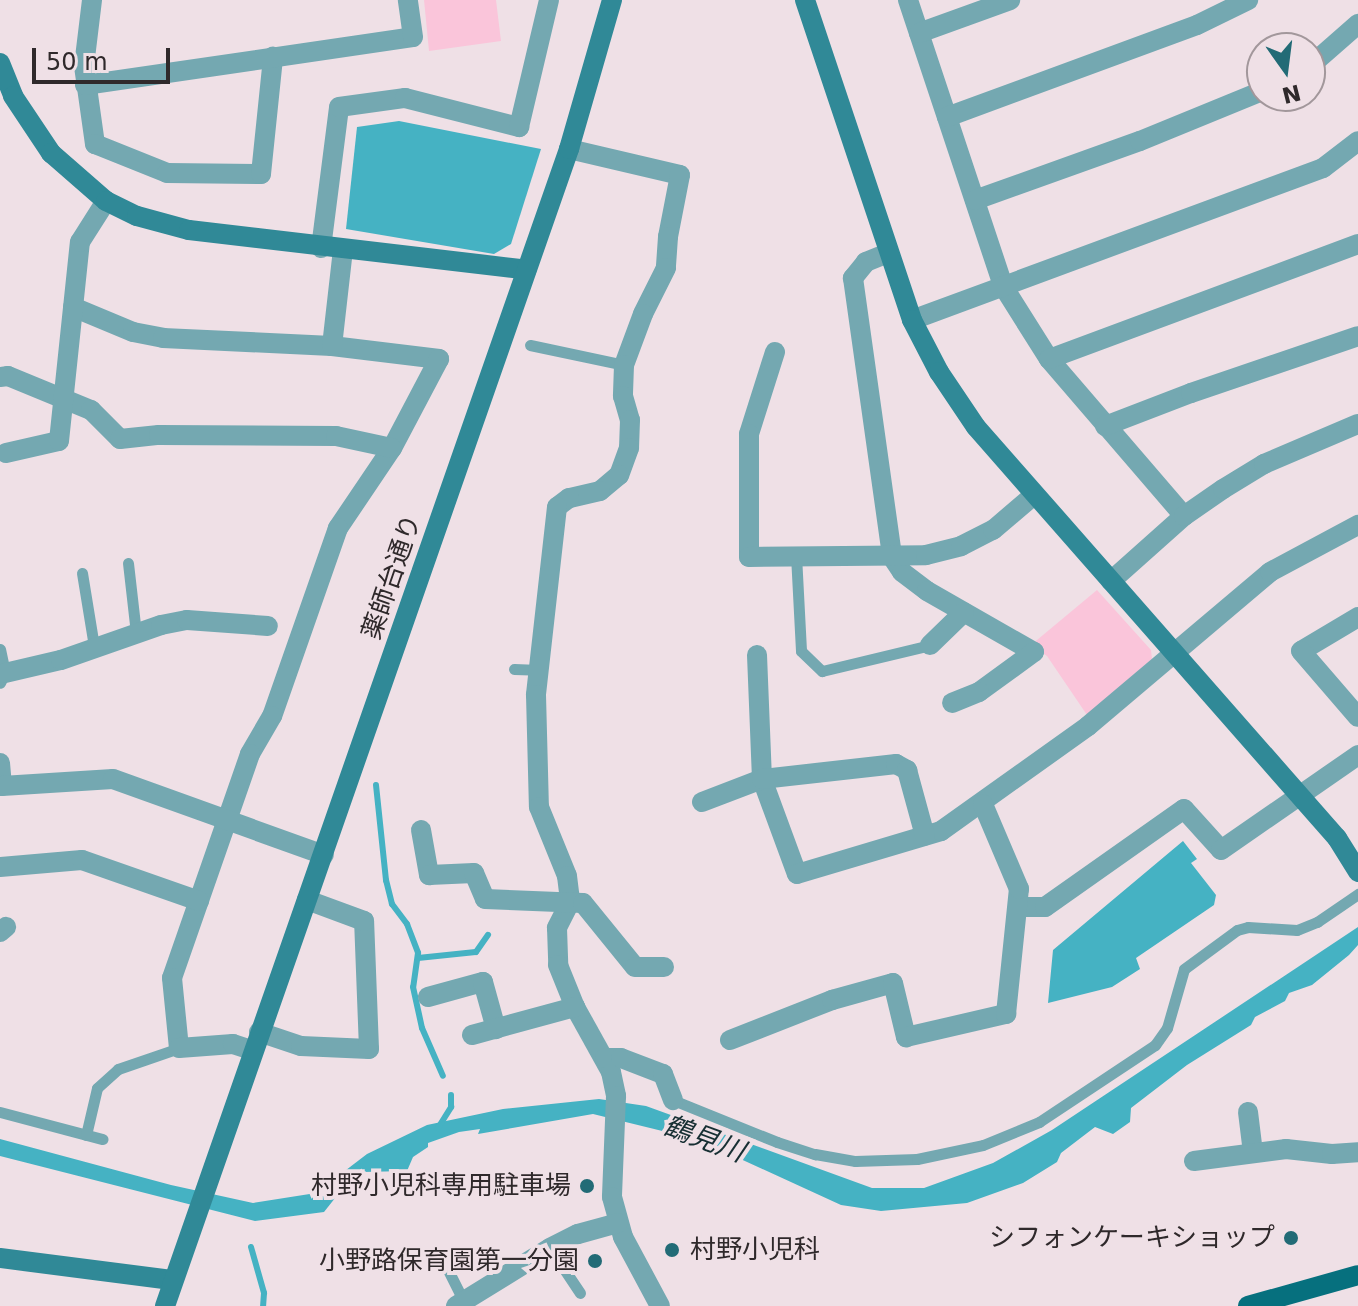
<!DOCTYPE html>
<meta charset="utf-8">
<style>
body{margin:0}
#map{position:relative;width:1358px;height:1306px;overflow:hidden;background:#efe0e6;font-family:"DejaVu Sans","Noto Sans JP",sans-serif}
div>[style]{position:absolute}
[style*='--x']{left:calc(var(--x)*1px);top:calc(var(--y)*1px);width:calc(var(--w)*1px);rotate:calc(var(--a)*1deg)}
.green>*{inset:0;background:#fac5da}
.water>*{inset:0;background:#45b2c3}
.stream>*{height:6px;margin:-3px;padding:0 3px;transform-origin:3px;border-radius:3px;background:#45b2c3}
.lane>*{height:11px;margin:-5.5px;padding:0 5.5px;transform-origin:5.5px;border-radius:5.5px;background:#74a8b1}
.street>*{height:20px;margin:-10px;padding:0 10px;transform-origin:10px;border-radius:10px;background:#74a8b1}
.secondary>*{height:20px;margin:-10px;padding:0 10px;transform-origin:10px;border-radius:10px;background:#308997}
.primary>*{height:20px;margin:-10px;padding:0 10px;transform-origin:10px;border-radius:10px;background:#06707e}
.dots>*{width:22px;height:22px;translate:-50% -50%;box-sizing:border-box;border:4px solid #efe0e6;border-radius:50%}
span{translate:-50% -50%;white-space:nowrap;text-align:center;line-height:1.15;-webkit-text-stroke:8px #efe0e6;paint-order:stroke}
.street-label{font-size:26px;color:#2f292b}
.poi-label{font-size:26px;color:#2f292b}
.right{translate:-100% -50%;text-align:right}
.left{translate:0 -50%;text-align:left}
.water-label{font-size:28px;color:#172f33;font-style:italic}
.north{position:absolute;left:1246px;top:32px;width:80px;height:80px;box-sizing:border-box;background:#efe0e6;border:2px solid #a2979b;border-radius:50%;rotate:166deg;font-size:22px;font-weight:700;line-height:32px;text-align:center;color:#2f292b}
.north::after{content:'';display:block;margin:auto;width:28px;height:36px;background:#226b76;clip-path:polygon(50% 0,100% 100%,50% 72%,0 100%)}
.scale{position:absolute;left:32px;top:48px;width:138px;height:36px;box-sizing:border-box;border:4px solid #2f292b;border-top:0;padding-left:10px;font-size:24px;line-height:28px;white-space:nowrap;color:#2f292b;-webkit-text-stroke:6px #efe0e6;paint-order:stroke}
</style>
<div id="map">
<div class="green">
<i style="clip-path:polygon(424px 0,496px 0,501px 41px,429px 51px)"></i>
<i style="clip-path:polygon(1097px 590px,1151px 650px,1152px 659px,1087px 715px,1047px 656px,1031px 645px)"></i>
</div>
<div class="water">
<i style="clip-path:polygon(399px 121px,541px 149px,511px 244px,494px 254px,346px 229px,357px 127px)"></i>
<i style="clip-path:polygon(1183px 841px,1197px 859px,1191px 863px,1216px 895px,1214px 905px,1136px 958px,1140px 969px,1112px 987px,1048px 1003px,1053px 950px)"></i>
<i style="clip-path:polygon(1358px 927px,1358px 945px,1349px 955px,1312px 985px,1289px 993px,1285px 1001px,1255px 1017px,1251px 1025px,1187px 1065px,1131px 1108px,1130px 1122px,1113px 1134px,1095px 1127px,1061px 1153px,1057px 1162px,1023px 1183px,967px 1203px,881px 1211px,841px 1205px,699px 1140px,593px 1114px,478px 1134px,480px 1129px,459px 1132px,428px 1143px,428px 1147px,413px 1157px,407px 1171px,363px 1172px,347px 1183px,324px 1212px,255px 1221px,0 1156px,0 1139px,171px 1185px,253px 1203px,316px 1193px,367px 1154px,427px 1125px,503px 1109px,599px 1099px,646px 1106px,872px 1188px,924px 1188px,993px 1163px,1052px 1130px)"></i>
</div>
<div class="stream">
<i style="--x:376;--y:785;--w:96;--a:84"></i>
<i style="--x:386;--y:880;--w:25;--a:76"></i>
<i style="--x:392;--y:904;--w:25;--a:53"></i>
<i style="--x:407;--y:924;--w:31;--a:69"></i>
<i style="--x:418;--y:953;--w:34;--a:98"></i>
<i style="--x:413;--y:987;--w:42;--a:77.6"></i>
<i style="--x:422;--y:1028;--w:52;--a:66.4"></i>
<i style="--x:418;--y:958;--w:58;--a:-5.9"></i>
<i style="--x:476;--y:952;--w:21;--a:-55"></i>
<i style="--x:438;--y:1128;--w:25;--a:-58"></i>
<i style="--x:451;--y:1107;--w:12;--a:-90"></i>
<i style="--x:251;--y:1247;--w:48;--a:74.2"></i>
<i style="--x:264;--y:1293;--w:13;--a:94"></i>
</div>
<div class="lane">
<i style="--x:530;--y:345;--w:96;--a:12"></i>
<i style="--x:796;--y:555;--w:96;--a:87"></i>
<i style="--x:801;--y:651;--w:29;--a:44"></i>
<i style="--x:822;--y:671;--w:111;--a:-13.5"></i>
<i style="--x:128;--y:563;--w:70;--a:83.5"></i>
<i style="--x:82;--y:573;--w:74;--a:80.7"></i>
<i style="--x:0;--y:649;--w:25;--a:78"></i>
<i style="--x:5;--y:673;--w:11;--a:117"></i>
<i style="--x:514;--y:669;--w:25;--a:2"></i>
<i style="--x:673;--y:1100;--w:112;--a:22"></i>
<i style="--x:777;--y:1142;--w:40;--a:18"></i>
<i style="--x:815;--y:1154;--w:41;--a:9.9"></i>
<i style="--x:855;--y:1161;--w:62;--a:-1.8"></i>
<i style="--x:917;--y:1159;--w:67;--a:-12"></i>
<i style="--x:983;--y:1145;--w:61;--a:-22.3"></i>
<i style="--x:1039;--y:1122;--w:139;--a:-33.6"></i>
<i style="--x:1155;--y:1045;--w:21;--a:-55"></i>
<i style="--x:1167;--y:1028;--w:61;--a:-73.9"></i>
<i style="--x:1184;--y:969;--w:66;--a:-36.3"></i>
<i style="--x:1237;--y:930;--w:11;--a:-15"></i>
<i style="--x:1248;--y:927;--w:49;--a:3.5"></i>
<i style="--x:1297;--y:930;--w:22;--a:-22"></i>
<i style="--x:1317;--y:922;--w:50;--a:-34.3"></i>
<i style="--x:0;--y:1112;--w:106;--a:14.8"></i>
<i style="--x:86;--y:1135;--w:48;--a:-76.8"></i>
<i style="--x:97;--y:1088;--w:28;--a:-42"></i>
<i style="--x:118;--y:1069;--w:65;--a:-19"></i>
<i style="--x:550;--y:1248;--w:54;--a:56.3"></i>
<i style="--x:440;--y:1254;--w:54;--a:63.4"></i>
</div>
<div class="street">
<i style="--x:92;--y:0;--w:66;--a:96.9"></i>
<i style="--x:84;--y:66;--w:79;--a:82"></i>
<i style="--x:95;--y:144;--w:78;--a:21.9"></i>
<i style="--x:167;--y:173;--w:94;--a:0.6"></i>
<i style="--x:261;--y:174;--w:118;--a:-84.1"></i>
<i style="--x:908;--y:0;--w:301;--a:71.6"></i>
<i style="--x:1003;--y:286;--w:86;--a:57.8"></i>
<i style="--x:1049;--y:359;--w:207;--a:49.3"></i>
<i style="--x:919;--y:33;--w:97;--a:-19.9"></i>
<i style="--x:1310;--y:66;--w:64;--a:-41.2"></i>
<i style="--x:85;--y:85;--w:331;--a:-8.3"></i>
<i style="--x:413;--y:37;--w:37;--a:-98"></i>
<i style="--x:947;--y:117;--w:266;--a:-20.2"></i>
<i style="--x:1197;--y:25;--w:57;--a:-26.1"></i>
<i style="--x:569;--y:149;--w:114;--a:13.2"></i>
<i style="--x:680;--y:175;--w:63;--a:101"></i>
<i style="--x:668;--y:237;--w:31;--a:94"></i>
<i style="--x:666;--y:268;--w:51;--a:116.6"></i>
<i style="--x:643;--y:314;--w:54;--a:110.4"></i>
<i style="--x:624;--y:365;--w:31;--a:92"></i>
<i style="--x:623;--y:396;--w:25;--a:74"></i>
<i style="--x:630;--y:420;--w:28;--a:92"></i>
<i style="--x:629;--y:448;--w:29;--a:110"></i>
<i style="--x:619;--y:475;--w:25;--a:140"></i>
<i style="--x:600;--y:491;--w:32;--a:167"></i>
<i style="--x:569;--y:498;--w:15;--a:143"></i>
<i style="--x:557;--y:507;--w:189;--a:96.4"></i>
<i style="--x:536;--y:695;--w:112;--a:88.5"></i>
<i style="--x:539;--y:807;--w:74;--a:67.9"></i>
<i style="--x:567;--y:876;--w:26;--a:83"></i>
<i style="--x:570;--y:902;--w:29;--a:117"></i>
<i style="--x:557;--y:928;--w:37;--a:88"></i>
<i style="--x:558;--y:965;--w:45;--a:68"></i>
<i style="--x:575;--y:1007;--w:74;--a:61"></i>
<i style="--x:611;--y:1072;--w:25;--a:78"></i>
<i style="--x:616;--y:1096;--w:101;--a:92.3"></i>
<i style="--x:612;--y:1197;--w:41;--a:74.6"></i>
<i style="--x:623;--y:1237;--w:78;--a:61.8"></i>
<i style="--x:975;--y:200;--w:175;--a:-19.7"></i>
<i style="--x:1140;--y:141;--w:132;--a:-22.3"></i>
<i style="--x:321;--y:248;--w:142;--a:-82.7"></i>
<i style="--x:339;--y:107;--w:67;--a:-7.8"></i>
<i style="--x:405;--y:98;--w:118;--a:14.3"></i>
<i style="--x:519;--y:127;--w:130;--a:-76.7"></i>
<i style="--x:888;--y:253;--w:24;--a:158"></i>
<i style="--x:866;--y:262;--w:21;--a:129"></i>
<i style="--x:853;--y:278;--w:282;--a:82"></i>
<i style="--x:892;--y:557;--w:18;--a:56"></i>
<i style="--x:902;--y:572;--w:31;--a:37"></i>
<i style="--x:927;--y:591;--w:123;--a:29.7"></i>
<i style="--x:1034;--y:652;--w:68;--a:144"></i>
<i style="--x:979;--y:692;--w:29;--a:158"></i>
<i style="--x:73;--y:307;--w:65;--a:22.6"></i>
<i style="--x:133;--y:332;--w:31;--a:11"></i>
<i style="--x:163;--y:338;--w:169;--a:2.7"></i>
<i style="--x:332;--y:346;--w:108;--a:6.9"></i>
<i style="--x:439;--y:359;--w:101;--a:117.8"></i>
<i style="--x:392;--y:448;--w:97;--a:124"></i>
<i style="--x:338;--y:528;--w:199;--a:109.3"></i>
<i style="--x:272;--y:716;--w:44;--a:120.1"></i>
<i style="--x:250;--y:754;--w:237;--a:109.2"></i>
<i style="--x:172;--y:978;--w:70;--a:84.3"></i>
<i style="--x:179;--y:1048;--w:54;--a:-4.2"></i>
<i style="--x:233;--y:1044;--w:20;--a:18"></i>
<i style="--x:912;--y:320;--w:438;--a:-20.3"></i>
<i style="--x:1323;--y:168;--w:44;--a:-37.6"></i>
<i style="--x:332;--y:346;--w:97;--a:-83.5"></i>
<i style="--x:775;--y:352;--w:86;--a:107.6"></i>
<i style="--x:749;--y:434;--w:123;--a:90"></i>
<i style="--x:749;--y:557;--w:177;--a:-0.6"></i>
<i style="--x:926;--y:555;--w:36;--a:-14"></i>
<i style="--x:961;--y:546;--w:36;--a:-27"></i>
<i style="--x:993;--y:530;--w:54;--a:-40.5"></i>
<i style="--x:1049;--y:359;--w:330;--a:-20.4"></i>
<i style="--x:0;--y:377;--w:8;--a:-7"></i>
<i style="--x:8;--y:376;--w:90;--a:22.3"></i>
<i style="--x:91;--y:410;--w:41;--a:45"></i>
<i style="--x:120;--y:439;--w:39;--a:-6"></i>
<i style="--x:159;--y:435;--w:177;--a:0.3"></i>
<i style="--x:336;--y:436;--w:57;--a:12.1"></i>
<i style="--x:1105;--y:426;--w:92;--a:-21"></i>
<i style="--x:1191;--y:393;--w:176;--a:-18.8"></i>
<i style="--x:6;--y:453;--w:54;--a:-12.8"></i>
<i style="--x:59;--y:441;--w:200;--a:-84"></i>
<i style="--x:80;--y:242;--w:49;--a:-57.6"></i>
<i style="--x:1111;--y:581;--w:98;--a:-41.7"></i>
<i style="--x:1184;--y:516;--w:47;--a:-34.7"></i>
<i style="--x:1223;--y:489;--w:48;--a:-31.4"></i>
<i style="--x:1264;--y:464;--w:102;--a:-23.1"></i>
<i style="--x:1358;--y:617;--w:66;--a:149.2"></i>
<i style="--x:1301;--y:651;--w:87;--a:49.2"></i>
<i style="--x:930;--y:645;--w:47;--a:-44.1"></i>
<i style="--x:757;--y:655;--w:124;--a:87.7"></i>
<i style="--x:762;--y:779;--w:101;--a:69.8"></i>
<i style="--x:797;--y:874;--w:150;--a:-16.6"></i>
<i style="--x:941;--y:831;--w:181;--a:-35.5"></i>
<i style="--x:1088;--y:726;--w:238;--a:-40.2"></i>
<i style="--x:1270;--y:572;--w:100;--a:-28.1"></i>
<i style="--x:5;--y:673;--w:57;--a:-13.1"></i>
<i style="--x:61;--y:660;--w:106;--a:-19.3"></i>
<i style="--x:161;--y:625;--w:26;--a:-11"></i>
<i style="--x:187;--y:620;--w:81;--a:4.2"></i>
<i style="--x:0;--y:763;--w:23;--a:85"></i>
<i style="--x:2;--y:786;--w:111;--a:-3.6"></i>
<i style="--x:113;--y:779;--w:224;--a:19.8"></i>
<i style="--x:702;--y:802;--w:64;--a:-21"></i>
<i style="--x:762;--y:779;--w:135;--a:-6.4"></i>
<i style="--x:896;--y:764;--w:13;--a:29"></i>
<i style="--x:907;--y:770;--w:68;--a:74.7"></i>
<i style="--x:421;--y:830;--w:46;--a:79.9"></i>
<i style="--x:429;--y:875;--w:45;--a:-2.5"></i>
<i style="--x:474;--y:873;--w:28;--a:67"></i>
<i style="--x:485;--y:899;--w:98;--a:2.3"></i>
<i style="--x:583;--y:903;--w:82;--a:50.9"></i>
<i style="--x:635;--y:967;--w:29;--a:0"></i>
<i style="--x:0;--y:867;--w:82;--a:-4.9"></i>
<i style="--x:82;--y:860;--w:124;--a:19.3"></i>
<i style="--x:1018;--y:907;--w:27;--a:0"></i>
<i style="--x:1045;--y:907;--w:170;--a:-35.2"></i>
<i style="--x:1184;--y:809;--w:55;--a:47.9"></i>
<i style="--x:1221;--y:850;--w:167;--a:-34.7"></i>
<i style="--x:0;--y:932;--w:8;--a:-40"></i>
<i style="--x:428;--y:997;--w:57;--a:-15.3"></i>
<i style="--x:483;--y:982;--w:49;--a:74.5"></i>
<i style="--x:259;--y:1032;--w:44;--a:18.4"></i>
<i style="--x:301;--y:1046;--w:68;--a:2.5"></i>
<i style="--x:369;--y:1049;--w:128;--a:-92.2"></i>
<i style="--x:364;--y:921;--w:61;--a:-159.8"></i>
<i style="--x:472;--y:1035;--w:107;--a:-15.2"></i>
<i style="--x:730;--y:1040;--w:110;--a:-21.4"></i>
<i style="--x:832;--y:1000;--w:63;--a:-15.6"></i>
<i style="--x:893;--y:983;--w:56;--a:76.5"></i>
<i style="--x:906;--y:1037;--w:103;--a:-13"></i>
<i style="--x:1006;--y:1014;--w:126;--a:-84.1"></i>
<i style="--x:1019;--y:889;--w:92;--a:-113"></i>
<i style="--x:605;--y:1058;--w:16;--a:0"></i>
<i style="--x:621;--y:1058;--w:45;--a:20.9"></i>
<i style="--x:663;--y:1074;--w:28;--a:69"></i>
<i style="--x:1248;--y:1112;--w:41;--a:83"></i>
<i style="--x:1194;--y:1161;--w:93;--a:-7.4"></i>
<i style="--x:1286;--y:1149;--w:46;--a:6.2"></i>
<i style="--x:1332;--y:1154;--w:26;--a:-4"></i>
<i style="--x:456;--y:1306;--w:110;--a:-31.7"></i>
<i style="--x:550;--y:1248;--w:31;--a:-27"></i>
<i style="--x:578;--y:1234;--w:41;--a:-15.4"></i>
</div>
<div class="secondary">
<i style="--x:805;--y:0;--w:337;--a:71.5"></i>
<i style="--x:912;--y:320;--w:59;--a:62.6"></i>
<i style="--x:939;--y:372;--w:66;--a:56.1"></i>
<i style="--x:976;--y:427;--w:547;--a:48.71"></i>
<i style="--x:1337;--y:838;--w:40;--a:58"></i>
<i style="--x:0;--y:63;--w:35;--a:68"></i>
<i style="--x:13;--y:96;--w:69;--a:56.3"></i>
<i style="--x:51;--y:153;--w:73;--a:41.1"></i>
<i style="--x:106;--y:201;--w:34;--a:26"></i>
<i style="--x:137;--y:216;--w:54;--a:15.1"></i>
<i style="--x:189;--y:230;--w:340;--a:6.7"></i>
<i style="--x:0;--y:1258;--w:173;--a:7.3"></i>
<i style="--x:165;--y:1306;--w:1226;--a:-70.75"></i>
<i style="--x:569;--y:149;--w:155;--a:-73.9"></i>
</div>
<div class="primary">
<i style="--x:1248;--y:1306;--w:114;--a:-15.7"></i>
</div>
<div class="dots">
<i style="left:587px;top:1186px;background:#226b76"></i>
<i style="left:1291px;top:1238px;background:#226b76"></i>
<i style="left:672px;top:1250px;background:#226b76"></i>
<i style="left:595px;top:1261px;background:#226b76"></i>
</div>
<div class="street-label">
<span style="left:392px;top:577px;rotate:-71deg">薬師台通り</span>
</div>
<div class="poi-label">
<span class="right" style="left:571px;top:1186px">村野小児科専用駐車場</span>
<span class="right" style="left:1275px;top:1238px">シフォンケーキショップ</span>
<span class="left" style="left:690px;top:1250px">村野小児科</span>
<span class="right" style="left:579px;top:1261px">小野路保育園第一分園</span>
</div>
<div class="water-label">
<span style="left:704px;top:1139px;rotate:20deg">鶴見川</span>
</div>
<div class="north">N</div>
<div class="scale">50 m</div>
</div>
